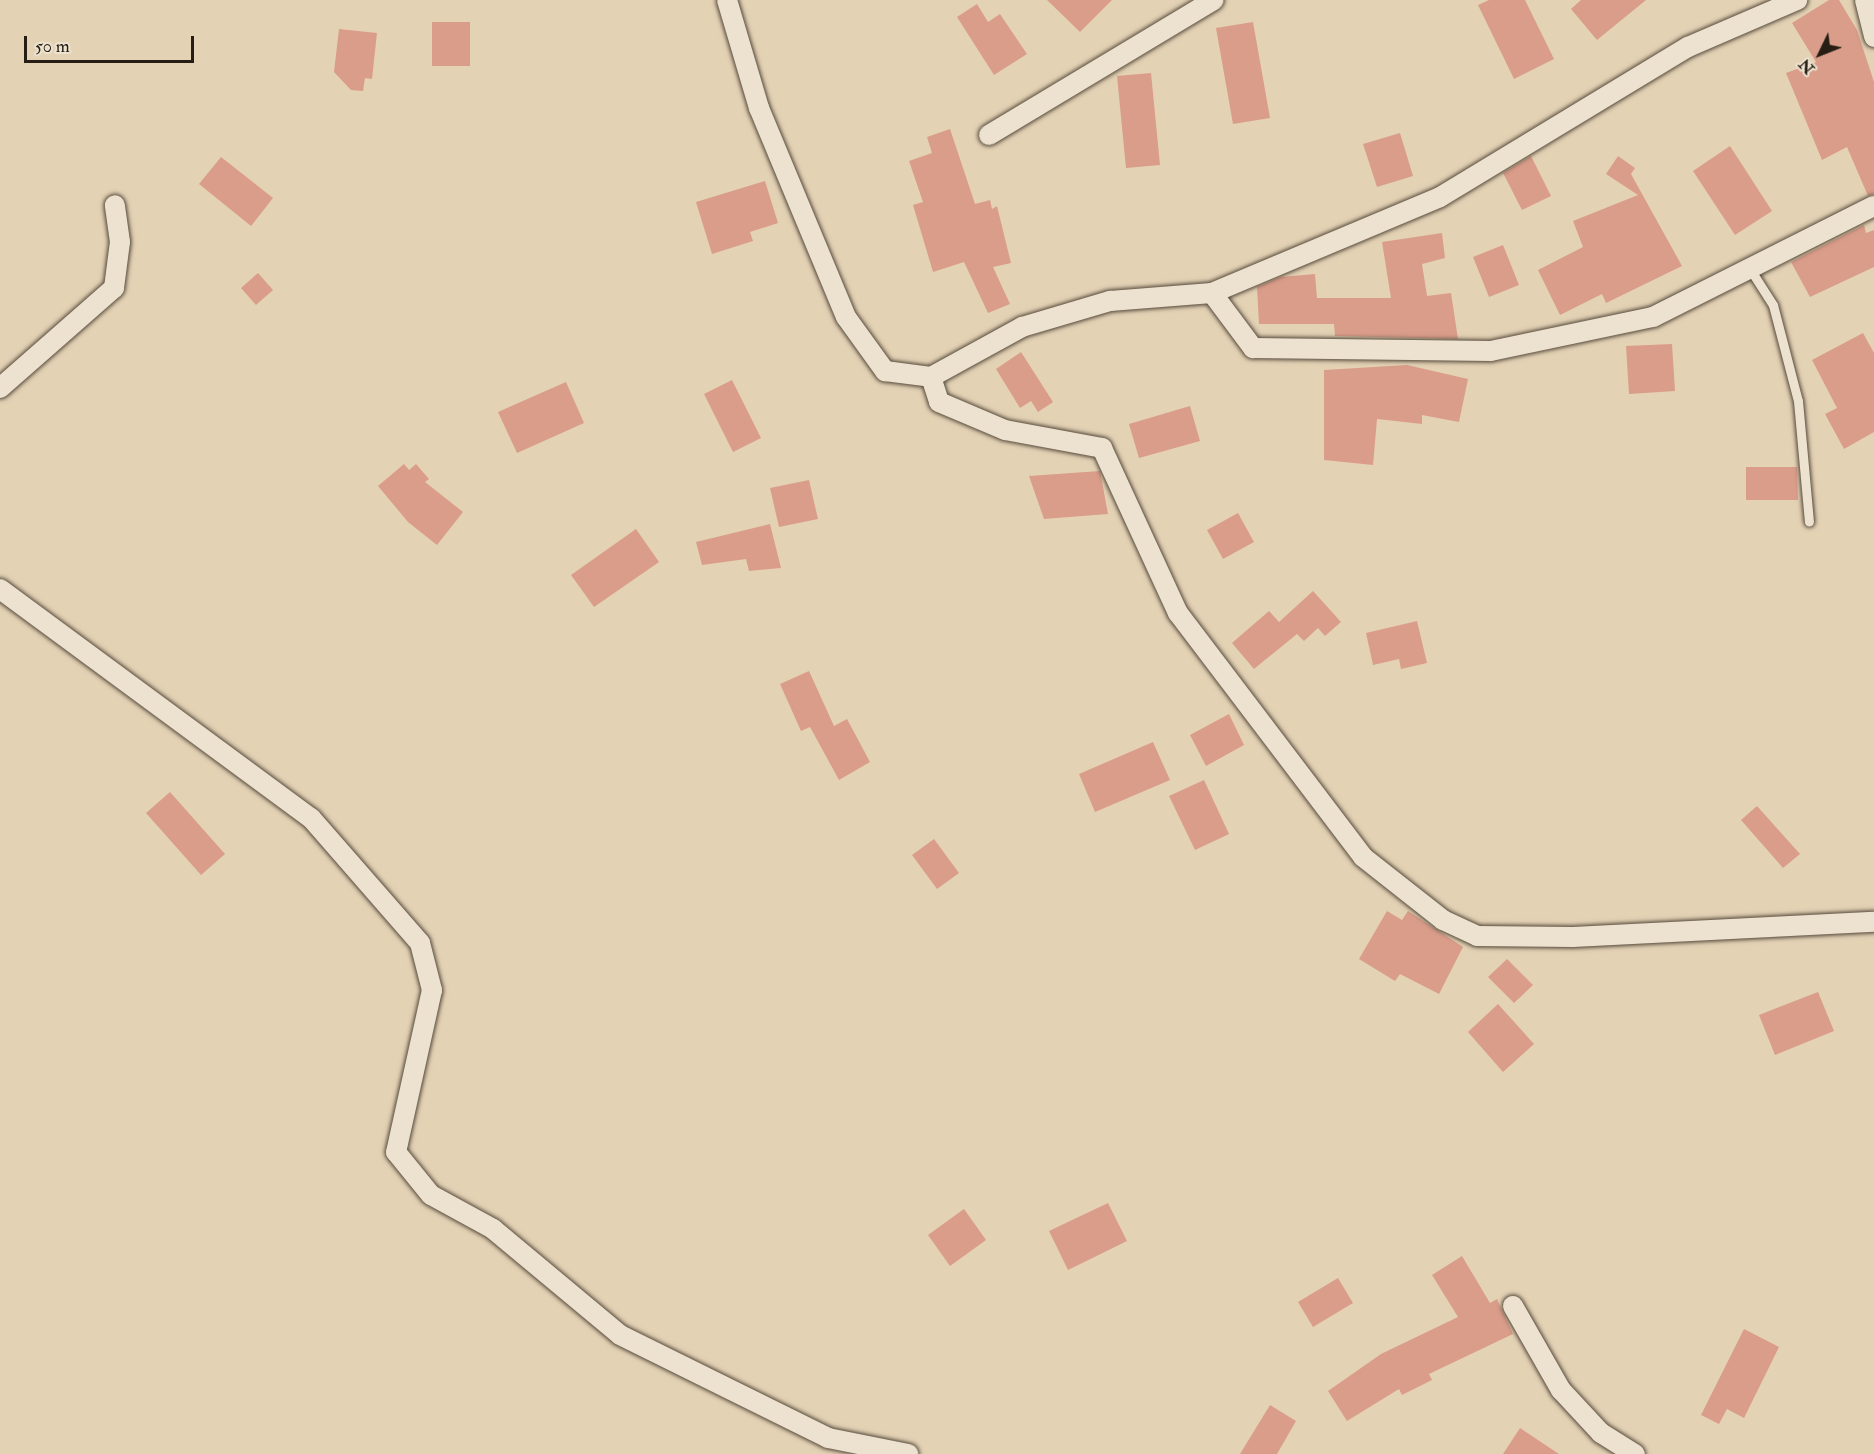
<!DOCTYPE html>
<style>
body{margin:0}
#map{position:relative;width:1874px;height:1454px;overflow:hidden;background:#e4d2b5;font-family:"IM FELL Double Pica",serif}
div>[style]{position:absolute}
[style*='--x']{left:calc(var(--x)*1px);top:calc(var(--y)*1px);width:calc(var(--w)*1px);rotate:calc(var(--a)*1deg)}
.building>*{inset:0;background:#da9d8a}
.roads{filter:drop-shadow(0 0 2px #564b3c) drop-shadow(0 0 2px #564b3c)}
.lane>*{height:9px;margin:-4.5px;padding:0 4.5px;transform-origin:4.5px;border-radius:4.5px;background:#ede2cf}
.street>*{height:20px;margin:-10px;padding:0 10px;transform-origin:10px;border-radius:10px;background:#ede2cf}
span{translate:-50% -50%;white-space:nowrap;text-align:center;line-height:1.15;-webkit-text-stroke:4.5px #ede2cf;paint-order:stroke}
.north{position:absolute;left:1790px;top:24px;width:60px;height:60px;-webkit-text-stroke:4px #ede2cf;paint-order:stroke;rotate:227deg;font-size:16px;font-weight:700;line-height:24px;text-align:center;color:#261e14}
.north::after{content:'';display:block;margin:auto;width:21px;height:27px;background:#261e14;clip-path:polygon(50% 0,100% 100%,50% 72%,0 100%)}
.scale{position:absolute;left:24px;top:36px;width:170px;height:27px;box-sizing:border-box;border:3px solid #261e14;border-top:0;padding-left:8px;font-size:18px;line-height:21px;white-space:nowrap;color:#261e14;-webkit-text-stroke:4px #ede2cf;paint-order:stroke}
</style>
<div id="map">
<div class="building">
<i style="clip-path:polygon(1047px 0,1112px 0,1080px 32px)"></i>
<i style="clip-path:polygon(1489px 0,1525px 0,1554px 59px,1514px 79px,1478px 5px)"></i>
<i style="clip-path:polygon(1581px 0,1646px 0,1597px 40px,1571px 9px)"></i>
<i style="clip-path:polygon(1829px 0,1839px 0,1857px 30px,1874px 82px,1874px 194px,1868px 196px,1847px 147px,1822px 160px,1786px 73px,1816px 62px,1792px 23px)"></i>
<i style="clip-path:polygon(977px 4px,988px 22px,1000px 14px,1027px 54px,994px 75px,957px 17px)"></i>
<i style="clip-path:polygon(432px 22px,470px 22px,470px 66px,432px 66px)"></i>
<i style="clip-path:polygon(1253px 22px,1270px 118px,1233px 124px,1216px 28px)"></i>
<i style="clip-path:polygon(339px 29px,377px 33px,372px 79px,365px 78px,363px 91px,351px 90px,334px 72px)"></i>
<i style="clip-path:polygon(1151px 73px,1160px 165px,1126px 168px,1117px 76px)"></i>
<i style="clip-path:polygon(950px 129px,975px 204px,990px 200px,992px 209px,997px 206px,1011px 263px,993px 267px,1010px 304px,988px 313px,964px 262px,933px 272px,913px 205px,923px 202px,909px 161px,932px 153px,927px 137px)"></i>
<i style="clip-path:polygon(1400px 133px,1413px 176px,1377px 187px,1363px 144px)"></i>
<i style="clip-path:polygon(1730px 146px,1772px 211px,1735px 235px,1693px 171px)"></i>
<i style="clip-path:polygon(1531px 156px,1551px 196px,1522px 210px,1503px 173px)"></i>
<i style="clip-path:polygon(1618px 156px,1635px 168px,1631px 174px,1682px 266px,1606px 303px,1602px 294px,1560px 315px,1538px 270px,1583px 247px,1573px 221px,1638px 195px,1606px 174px)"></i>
<i style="clip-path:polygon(221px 157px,273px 198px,251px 226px,199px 184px)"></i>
<i style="clip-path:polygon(765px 181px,778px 223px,750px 232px,753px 241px,712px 254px,696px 202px)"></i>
<i style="clip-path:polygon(1864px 225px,1866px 233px,1874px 230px,1874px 267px,1810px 297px,1791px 262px)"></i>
<i style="clip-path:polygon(1442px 233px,1445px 258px,1422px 264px,1427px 296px,1451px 293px,1458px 339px,1335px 336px,1334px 324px,1259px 324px,1257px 287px,1281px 277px,1315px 274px,1317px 298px,1391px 298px,1382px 242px)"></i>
<i style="clip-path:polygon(1503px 245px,1519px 285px,1489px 297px,1473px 257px)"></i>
<i style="clip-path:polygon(258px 273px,273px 290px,256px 305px,241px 288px)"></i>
<i style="clip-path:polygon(1863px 333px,1874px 353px,1874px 432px,1844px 449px,1825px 414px,1837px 408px,1812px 360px)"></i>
<i style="clip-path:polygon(1672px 344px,1675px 391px,1629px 394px,1626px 346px)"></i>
<i style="clip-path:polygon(1021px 352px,1053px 402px,1038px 412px,1031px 401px,1020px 408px,996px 369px)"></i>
<i style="clip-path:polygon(1407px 365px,1468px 379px,1459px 422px,1422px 415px,1422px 424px,1377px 419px,1373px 465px,1324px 460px,1324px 370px)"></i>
<i style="clip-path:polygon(732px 380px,761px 438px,733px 452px,704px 394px)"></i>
<i style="clip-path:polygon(566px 382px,584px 423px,517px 453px,498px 412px)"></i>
<i style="clip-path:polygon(1190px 406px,1200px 441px,1139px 458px,1129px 424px)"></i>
<i style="clip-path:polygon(404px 464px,409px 470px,416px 464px,429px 479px,425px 482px,463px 512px,437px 545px,408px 522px,378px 486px)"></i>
<i style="clip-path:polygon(1746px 467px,1797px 467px,1798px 500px,1746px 500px)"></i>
<i style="clip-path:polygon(1100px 471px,1108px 514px,1044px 519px,1029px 476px)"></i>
<i style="clip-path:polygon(809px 480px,818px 519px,779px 527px,770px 488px)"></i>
<i style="clip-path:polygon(1238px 513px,1254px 542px,1223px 559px,1207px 530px)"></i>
<i style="clip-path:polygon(770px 524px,781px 568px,749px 571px,746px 559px,702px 565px,696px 542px)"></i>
<i style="clip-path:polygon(636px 529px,659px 562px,594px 607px,571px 575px)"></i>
<i style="clip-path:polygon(1313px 591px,1341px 622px,1325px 636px,1318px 628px,1304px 641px,1297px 634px,1254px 669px,1232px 643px,1269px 611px,1279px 622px)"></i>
<i style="clip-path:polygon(1417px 621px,1427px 663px,1401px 669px,1399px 659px,1373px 665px,1366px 633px)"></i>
<i style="clip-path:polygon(809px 671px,834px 726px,847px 719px,870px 762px,839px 780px,810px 727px,801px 731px,780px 684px)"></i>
<i style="clip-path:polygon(1229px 714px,1244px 745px,1206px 766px,1190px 735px)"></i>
<i style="clip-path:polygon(1153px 742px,1170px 780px,1095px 812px,1079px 774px)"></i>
<i style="clip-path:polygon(1204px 780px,1229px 834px,1195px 850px,1169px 796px)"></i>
<i style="clip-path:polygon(170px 792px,225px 854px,201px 875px,146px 813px)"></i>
<i style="clip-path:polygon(1757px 806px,1800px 854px,1783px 868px,1741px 820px)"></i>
<i style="clip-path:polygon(934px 839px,959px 873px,937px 889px,912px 855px)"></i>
<i style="clip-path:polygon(1387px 911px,1402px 920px,1408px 911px,1463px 947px,1439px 994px,1400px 974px,1395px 981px,1359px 959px)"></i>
<i style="clip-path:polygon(1507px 959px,1533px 985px,1514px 1003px,1488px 977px)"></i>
<i style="clip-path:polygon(1818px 992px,1834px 1031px,1775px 1055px,1759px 1015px)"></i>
<i style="clip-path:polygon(1498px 1004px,1534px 1044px,1503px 1072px,1468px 1032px)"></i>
<i style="clip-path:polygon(1108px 1203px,1127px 1241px,1068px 1270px,1049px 1231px)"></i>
<i style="clip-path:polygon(964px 1209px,986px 1240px,950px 1266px,928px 1235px)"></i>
<i style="clip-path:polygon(1462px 1256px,1490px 1303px,1497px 1299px,1513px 1334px,1429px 1374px,1432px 1380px,1402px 1395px,1399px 1389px,1347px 1421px,1328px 1391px,1381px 1354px,1458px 1317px,1432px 1275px)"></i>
<i style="clip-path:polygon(1338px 1278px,1353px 1303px,1313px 1327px,1298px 1302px)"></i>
<i style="clip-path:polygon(1744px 1329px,1779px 1347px,1744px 1418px,1727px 1409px,1719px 1424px,1701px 1415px)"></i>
<i style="clip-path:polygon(1270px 1405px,1296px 1421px,1277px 1454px,1240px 1454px)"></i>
<i style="clip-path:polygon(1520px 1428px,1559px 1454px,1503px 1454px)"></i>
</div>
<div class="roads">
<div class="lane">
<i style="--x:1750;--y:269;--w:43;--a:57.4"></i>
<i style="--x:1773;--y:305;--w:99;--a:75.4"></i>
<i style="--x:1798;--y:401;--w:121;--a:84.8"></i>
</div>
<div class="street">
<i style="--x:727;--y:0;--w:113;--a:73.5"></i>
<i style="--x:759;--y:108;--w:226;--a:67.4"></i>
<i style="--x:846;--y:317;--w:67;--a:54.2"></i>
<i style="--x:885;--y:371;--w:46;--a:7.4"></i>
<i style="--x:931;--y:377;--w:104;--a:-28.8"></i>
<i style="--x:1022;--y:327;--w:92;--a:-16.5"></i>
<i style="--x:1110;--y:301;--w:102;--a:-4.5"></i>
<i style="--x:1212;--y:293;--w:247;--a:-22.8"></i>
<i style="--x:1440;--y:197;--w:290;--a:-31.2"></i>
<i style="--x:1688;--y:47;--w:119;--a:-23.3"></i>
<i style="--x:1865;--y:0;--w:38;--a:76"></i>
<i style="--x:989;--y:135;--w:262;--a:-31"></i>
<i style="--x:1212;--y:293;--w:69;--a:53.3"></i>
<i style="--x:1253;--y:348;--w:238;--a:0.7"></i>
<i style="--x:1491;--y:351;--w:166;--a:-11.9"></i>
<i style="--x:1653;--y:317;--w:247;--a:-26.7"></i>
<i style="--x:931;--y:377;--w:26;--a:72"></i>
<i style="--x:939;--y:402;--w:72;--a:23"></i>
<i style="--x:1005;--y:430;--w:99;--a:10.5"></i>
<i style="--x:1102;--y:448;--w:182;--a:65.3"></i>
<i style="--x:1178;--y:613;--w:306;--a:52.8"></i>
<i style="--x:1363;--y:857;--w:102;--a:38.2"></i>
<i style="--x:1443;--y:920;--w:38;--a:25"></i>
<i style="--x:1477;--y:936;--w:96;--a:0.6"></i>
<i style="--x:1573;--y:937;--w:301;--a:-2.9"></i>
<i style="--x:0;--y:388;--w:152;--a:-41.3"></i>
<i style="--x:114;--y:288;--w:46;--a:-82.6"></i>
<i style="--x:120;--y:242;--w:37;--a:-98"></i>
<i style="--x:0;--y:589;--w:386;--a:36.4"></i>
<i style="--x:311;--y:818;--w:166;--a:48.9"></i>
<i style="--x:420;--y:943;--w:49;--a:75.7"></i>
<i style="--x:432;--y:990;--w:166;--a:102.5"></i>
<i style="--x:396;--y:1152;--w:55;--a:50.9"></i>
<i style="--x:431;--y:1195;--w:71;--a:28.7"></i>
<i style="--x:493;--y:1229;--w:165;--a:39.8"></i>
<i style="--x:620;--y:1335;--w:232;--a:26.3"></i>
<i style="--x:828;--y:1438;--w:82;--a:11.3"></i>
<i style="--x:1513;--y:1306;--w:97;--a:60.3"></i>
<i style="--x:1561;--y:1390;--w:59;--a:47.1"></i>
<i style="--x:1601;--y:1433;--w:40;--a:32"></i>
</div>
</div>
<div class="north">N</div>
<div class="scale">50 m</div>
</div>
